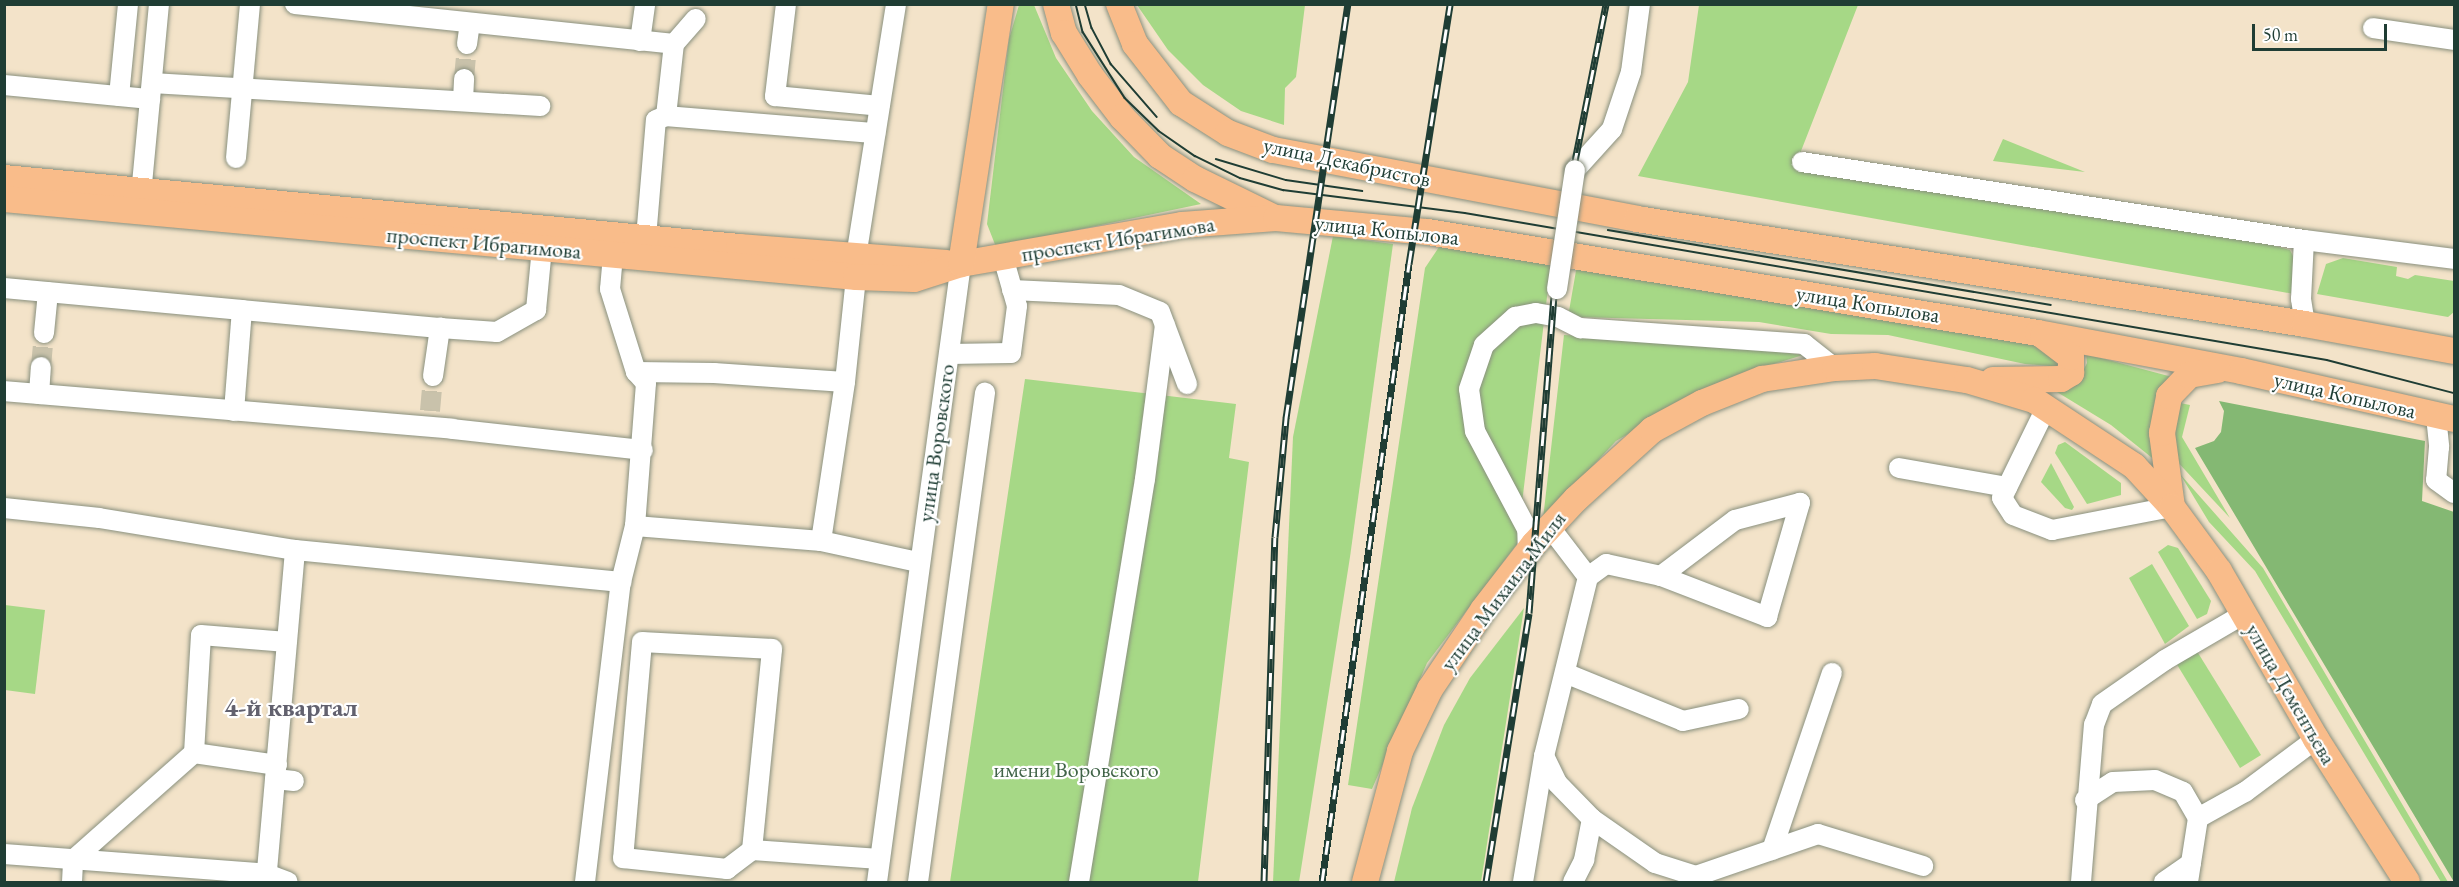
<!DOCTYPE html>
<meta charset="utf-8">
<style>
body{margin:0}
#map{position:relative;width:2459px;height:887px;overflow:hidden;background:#f3e3c9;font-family:"EB Garamond",serif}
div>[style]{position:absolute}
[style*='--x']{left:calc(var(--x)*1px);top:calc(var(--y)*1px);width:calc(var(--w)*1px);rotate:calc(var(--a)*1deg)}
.green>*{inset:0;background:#a6d886}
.forest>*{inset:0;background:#84b873}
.minor-tunnel>*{height:20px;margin-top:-10px;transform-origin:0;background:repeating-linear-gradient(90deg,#c9c2ab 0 20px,transparent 0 30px)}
.roads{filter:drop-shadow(0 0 2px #89907e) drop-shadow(0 0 2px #89907e)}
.minor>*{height:20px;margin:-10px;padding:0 10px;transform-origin:10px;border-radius:10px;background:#fff}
.major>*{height:26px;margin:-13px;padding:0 13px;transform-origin:13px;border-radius:13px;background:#f9bc8a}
.tram>*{height:1.5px;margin:-0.75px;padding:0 0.75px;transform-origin:0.75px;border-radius:0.75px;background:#1f3d34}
.rail>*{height:7px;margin-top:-3.5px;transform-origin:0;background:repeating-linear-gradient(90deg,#fff 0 14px,#1f3d34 0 28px);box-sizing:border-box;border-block:2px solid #1f3d34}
.bridges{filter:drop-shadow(0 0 2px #89907e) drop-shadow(0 0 2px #89907e)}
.minor-bridge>*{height:20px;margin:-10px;padding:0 10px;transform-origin:10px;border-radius:10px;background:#fff}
span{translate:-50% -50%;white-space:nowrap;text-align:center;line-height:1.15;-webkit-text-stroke:4.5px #fff;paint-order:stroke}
.street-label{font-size:22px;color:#1f3d34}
.park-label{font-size:22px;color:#416448}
.quarter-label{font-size:26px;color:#62616e;font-weight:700}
.frame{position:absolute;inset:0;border:6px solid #1f3d34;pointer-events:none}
.scale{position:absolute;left:2252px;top:24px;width:135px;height:27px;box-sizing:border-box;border:3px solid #1f3d34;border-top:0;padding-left:8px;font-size:18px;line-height:21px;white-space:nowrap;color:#1f3d34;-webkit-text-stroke:4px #fff;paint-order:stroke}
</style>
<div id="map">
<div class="green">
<i style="clip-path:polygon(1019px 5px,1034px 5px,1056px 58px,1092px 111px,1134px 157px,1201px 204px,996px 247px,987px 224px,1009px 39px)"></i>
<i style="clip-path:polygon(1137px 5px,1305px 5px,1296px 77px,1285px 88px,1284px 125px,1241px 111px,1203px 85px,1168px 50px)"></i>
<i style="clip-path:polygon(1699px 5px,1858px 5px,1794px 169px,2272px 245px,2290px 250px,2296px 262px,2294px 294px,1638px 176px,1688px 82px)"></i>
<i style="clip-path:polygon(2003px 139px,2085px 172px,1993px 161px)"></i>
<i style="clip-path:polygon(1333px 236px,1393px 244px,1350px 557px,1299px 882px,1273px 882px,1293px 437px)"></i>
<i style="clip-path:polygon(1439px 247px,1551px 264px,1517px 544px,1427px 663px,1372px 789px,1348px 785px,1425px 268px)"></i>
<i style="clip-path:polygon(2343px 258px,2397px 267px,2396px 276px,2408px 279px,2415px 275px,2454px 281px,2454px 312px,2448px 317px,2317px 294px,2326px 264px)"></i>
<i style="clip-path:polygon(1577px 265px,2053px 347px,2062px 367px,2025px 364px,1888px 335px,1831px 334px,1759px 322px,1576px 317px,1569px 311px)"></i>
<i style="clip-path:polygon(1564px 335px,1713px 342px,1803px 355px,1741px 374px,1683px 402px,1616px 441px,1543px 519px)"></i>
<i style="clip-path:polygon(2086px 354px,2176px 378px,2161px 465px,2111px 425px,2039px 381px,2080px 377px,2087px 363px)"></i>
<i style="clip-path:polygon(1025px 379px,1236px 404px,1229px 458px,1249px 462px,1198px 882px,950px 882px)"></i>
<i style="clip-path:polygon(2175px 402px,2190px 405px,2182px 437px,2230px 518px,2171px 455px)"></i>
<i style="clip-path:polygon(2065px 442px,2121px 483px,2121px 495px,2087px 504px,2055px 453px,2058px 445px)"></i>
<i style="clip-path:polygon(2051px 463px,2074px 507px,2072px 510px,2065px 508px,2041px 482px)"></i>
<i style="clip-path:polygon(2180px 474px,2263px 568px,2448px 882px,2441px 882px,2255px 571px,2209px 522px)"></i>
<i style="clip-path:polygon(2168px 545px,2178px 548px,2211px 601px,2207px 614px,2197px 619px,2158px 552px)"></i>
<i style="clip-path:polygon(2152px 564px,2189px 626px,2165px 644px,2129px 578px)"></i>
<i style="clip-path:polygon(5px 605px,45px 610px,35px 694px,5px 690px)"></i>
<i style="clip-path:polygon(1524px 608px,1481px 882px,1394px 882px,1412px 808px,1444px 725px,1470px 678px)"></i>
<i style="clip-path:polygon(2195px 648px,2261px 755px,2240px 768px,2173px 658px)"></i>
</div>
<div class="forest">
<i style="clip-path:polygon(2219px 401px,2425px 441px,2422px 501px,2454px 512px,2454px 882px,2195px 448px,2214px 441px,2221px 432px,2224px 411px)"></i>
</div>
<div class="minor-tunnel">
<i style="--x:464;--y:79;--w:35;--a:-85"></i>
<i style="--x:41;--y:367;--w:34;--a:-85"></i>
<i style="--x:430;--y:411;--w:35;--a:-85"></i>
</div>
<div class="roads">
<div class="minor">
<i style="--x:295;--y:4;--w:381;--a:6"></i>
<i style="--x:786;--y:4;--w:93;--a:96.8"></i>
<i style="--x:775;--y:96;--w:105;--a:5.4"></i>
<i style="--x:2373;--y:28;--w:82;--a:8.4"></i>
<i style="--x:640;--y:41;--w:37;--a:-82"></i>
<i style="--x:467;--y:44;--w:21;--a:-82"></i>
<i style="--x:152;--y:83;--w:389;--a:3.4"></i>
<i style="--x:4;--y:85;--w:147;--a:5.5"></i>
<i style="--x:119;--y:96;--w:92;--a:-84.4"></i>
<i style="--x:463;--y:100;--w:21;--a:-87"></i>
<i style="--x:666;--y:116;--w:72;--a:-83.7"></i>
<i style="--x:674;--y:44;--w:33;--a:-49"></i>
<i style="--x:236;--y:158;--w:155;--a:-84.8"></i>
<i style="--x:1802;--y:162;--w:508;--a:8.83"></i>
<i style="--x:2304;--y:240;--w:151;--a:7.2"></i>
<i style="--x:1575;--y:170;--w:55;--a:-47.9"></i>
<i style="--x:1612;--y:129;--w:60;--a:-71.6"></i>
<i style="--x:1631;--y:72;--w:69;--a:-82.5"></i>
<i style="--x:140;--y:205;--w:202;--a:-84.6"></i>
<i style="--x:646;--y:238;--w:118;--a:-85.2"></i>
<i style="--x:656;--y:120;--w:11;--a:-22"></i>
<i style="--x:666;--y:116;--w:210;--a:4.7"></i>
<i style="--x:2304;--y:240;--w:59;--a:92.9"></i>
<i style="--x:2301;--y:299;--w:25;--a:81"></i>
<i style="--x:613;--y:255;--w:34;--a:95"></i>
<i style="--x:610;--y:289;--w:87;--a:72.6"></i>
<i style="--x:636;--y:372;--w:78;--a:0.7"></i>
<i style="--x:714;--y:373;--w:131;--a:3.9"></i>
<i style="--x:856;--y:257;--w:256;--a:-81"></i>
<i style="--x:4;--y:288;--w:239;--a:5.3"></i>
<i style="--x:1012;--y:290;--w:107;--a:2.7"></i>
<i style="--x:1119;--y:295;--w:44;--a:22.5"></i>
<i style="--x:1160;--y:312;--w:77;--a:69.4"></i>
<i style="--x:44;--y:333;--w:41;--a:-84.4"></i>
<i style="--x:949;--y:354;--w:62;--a:-0.9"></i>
<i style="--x:1011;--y:353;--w:47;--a:-82.7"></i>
<i style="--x:1017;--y:306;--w:51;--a:-105.9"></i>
<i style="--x:433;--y:376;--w:49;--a:-81.7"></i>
<i style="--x:440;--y:328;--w:57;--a:4"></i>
<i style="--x:497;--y:332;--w:45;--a:-29.4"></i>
<i style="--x:536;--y:310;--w:62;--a:-84.5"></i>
<i style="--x:4;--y:391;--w:450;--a:4.8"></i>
<i style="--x:452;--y:429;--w:192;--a:6.3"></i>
<i style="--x:39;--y:394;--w:27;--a:-86"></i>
<i style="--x:2047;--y:406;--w:102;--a:116.1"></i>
<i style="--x:2002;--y:498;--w:20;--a:57"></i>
<i style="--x:2013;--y:515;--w:42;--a:21"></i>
<i style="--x:2052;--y:530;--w:122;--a:-10.9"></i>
<i style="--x:234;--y:411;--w:101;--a:-85.5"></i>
<i style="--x:242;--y:310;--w:199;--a:5.2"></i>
<i style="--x:2436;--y:416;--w:31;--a:84"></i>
<i style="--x:2439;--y:447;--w:33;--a:95"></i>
<i style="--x:2436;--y:480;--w:22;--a:36"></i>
<i style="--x:1899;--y:468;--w:110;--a:10"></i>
<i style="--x:4;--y:508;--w:96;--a:6"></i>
<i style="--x:99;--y:518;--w:199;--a:9.3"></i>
<i style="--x:295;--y:550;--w:328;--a:5.6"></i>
<i style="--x:635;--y:526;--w:187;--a:4.6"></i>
<i style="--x:821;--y:541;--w:99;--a:12.2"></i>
<i style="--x:1549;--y:526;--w:64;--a:52.6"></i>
<i style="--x:821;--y:541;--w:161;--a:-81.4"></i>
<i style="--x:845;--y:382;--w:106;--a:-84"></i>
<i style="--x:1528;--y:552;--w:23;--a:-92"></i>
<i style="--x:1527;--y:529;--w:111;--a:-118"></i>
<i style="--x:1475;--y:431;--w:42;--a:-98.1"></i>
<i style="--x:1469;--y:389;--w:46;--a:-71.2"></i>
<i style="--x:1484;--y:345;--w:42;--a:-42.1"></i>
<i style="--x:1515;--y:317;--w:21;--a:-11"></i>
<i style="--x:1536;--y:313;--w:22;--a:10"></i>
<i style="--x:1558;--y:317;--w:25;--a:27"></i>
<i style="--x:1580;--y:328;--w:225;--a:4.1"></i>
<i style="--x:1804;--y:344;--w:39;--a:38"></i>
<i style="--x:1661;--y:576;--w:114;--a:21.1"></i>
<i style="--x:1767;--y:617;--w:119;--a:-73.9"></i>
<i style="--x:1800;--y:503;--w:67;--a:165.3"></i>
<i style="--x:1735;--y:520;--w:93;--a:142.9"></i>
<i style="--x:1661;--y:576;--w:56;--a:-167.7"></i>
<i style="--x:1606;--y:564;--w:22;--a:144"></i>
<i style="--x:1588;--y:577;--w:184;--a:103.8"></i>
<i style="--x:1544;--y:756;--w:30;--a:64"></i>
<i style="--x:1557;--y:783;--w:50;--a:45.8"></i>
<i style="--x:1592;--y:819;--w:77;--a:34.9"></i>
<i style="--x:1655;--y:863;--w:43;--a:17.6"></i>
<i style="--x:1696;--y:876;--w:129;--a:-19"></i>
<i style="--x:1818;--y:834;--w:110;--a:16.9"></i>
<i style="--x:1565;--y:673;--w:127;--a:22.1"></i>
<i style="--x:1683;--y:721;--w:57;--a:-12.1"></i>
<i style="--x:277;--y:765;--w:84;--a:-171.8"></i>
<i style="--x:194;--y:753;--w:118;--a:-86.6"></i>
<i style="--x:201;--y:635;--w:86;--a:4.7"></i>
<i style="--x:275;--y:779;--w:19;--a:6"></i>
<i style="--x:2085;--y:800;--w:33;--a:-33"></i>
<i style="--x:2113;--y:782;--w:42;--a:-2.7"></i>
<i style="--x:2155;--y:780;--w:30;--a:23"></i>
<i style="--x:2183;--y:792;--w:30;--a:60"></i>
<i style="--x:752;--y:850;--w:202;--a:-84.3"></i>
<i style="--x:772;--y:649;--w:130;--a:-176.9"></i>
<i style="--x:642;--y:642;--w:217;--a:95"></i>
<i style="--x:623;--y:858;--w:105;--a:6"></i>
<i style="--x:727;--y:869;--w:31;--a:-37"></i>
<i style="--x:752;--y:850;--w:128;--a:4"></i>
<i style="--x:1772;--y:850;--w:187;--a:-71.3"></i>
<i style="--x:4;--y:854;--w:264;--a:4.3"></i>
<i style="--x:267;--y:874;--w:22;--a:21"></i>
<i style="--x:72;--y:882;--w:22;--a:-87"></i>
<i style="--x:73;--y:860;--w:162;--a:-41.5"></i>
<i style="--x:266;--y:882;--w:333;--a:-85"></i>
<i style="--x:585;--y:882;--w:302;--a:-83.2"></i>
<i style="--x:621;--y:582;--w:58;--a:-76"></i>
<i style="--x:635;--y:526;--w:143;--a:-85.6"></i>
<i style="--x:646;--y:383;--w:15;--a:-132"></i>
<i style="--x:877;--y:882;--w:624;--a:-82.26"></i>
<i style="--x:918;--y:882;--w:494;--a:-82.2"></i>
<i style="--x:1079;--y:882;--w:408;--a:-80.7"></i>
<i style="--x:1145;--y:479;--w:155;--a:-82.6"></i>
<i style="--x:1523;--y:882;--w:128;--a:-80.5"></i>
<i style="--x:1573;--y:882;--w:25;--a:-63"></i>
<i style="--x:1584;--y:860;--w:42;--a:-79"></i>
<i style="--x:2081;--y:882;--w:158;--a:-85.3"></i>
<i style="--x:2094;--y:725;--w:22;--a:-69"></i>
<i style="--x:2102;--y:704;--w:77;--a:-34.9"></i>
<i style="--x:2165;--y:660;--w:91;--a:-30.2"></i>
<i style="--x:2164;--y:882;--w:33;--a:-35"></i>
<i style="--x:2188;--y:882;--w:65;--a:-81.1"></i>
<i style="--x:2198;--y:818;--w:54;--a:-29"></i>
<i style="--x:2245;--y:792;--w:89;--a:-36.7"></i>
</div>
<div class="major">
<i style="--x:1056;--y:4;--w:30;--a:75"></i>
<i style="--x:1064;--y:33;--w:49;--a:58.2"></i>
<i style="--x:1090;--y:75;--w:53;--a:52.7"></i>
<i style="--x:1122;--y:117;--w:54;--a:45.7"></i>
<i style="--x:1160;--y:156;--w:42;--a:33.3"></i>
<i style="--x:1195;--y:179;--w:87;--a:26"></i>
<i style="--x:1119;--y:4;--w:43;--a:68.2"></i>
<i style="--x:1135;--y:44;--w:75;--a:52.1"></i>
<i style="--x:1181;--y:103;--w:56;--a:32.6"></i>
<i style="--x:1228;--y:133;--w:48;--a:20.7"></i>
<i style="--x:1273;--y:150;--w:370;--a:10.7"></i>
<i style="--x:1637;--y:219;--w:676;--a:8.93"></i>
<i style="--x:2305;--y:324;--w:151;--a:10.3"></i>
<i style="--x:4;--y:178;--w:738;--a:5.36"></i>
<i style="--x:739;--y:247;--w:208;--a:4.4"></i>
<i style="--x:4;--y:199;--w:856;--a:5.23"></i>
<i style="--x:856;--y:277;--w:58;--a:2"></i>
<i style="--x:914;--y:279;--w:49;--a:-17.7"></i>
<i style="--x:961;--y:264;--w:224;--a:-10"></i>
<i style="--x:1182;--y:225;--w:94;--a:-4.3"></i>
<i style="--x:1276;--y:218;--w:153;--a:5.3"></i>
<i style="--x:1428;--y:232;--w:618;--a:9.4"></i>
<i style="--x:2038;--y:333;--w:207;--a:10.6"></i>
<i style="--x:2241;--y:371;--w:218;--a:12.7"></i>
<i style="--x:961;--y:264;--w:263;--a:-81.3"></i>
<i style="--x:1993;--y:380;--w:68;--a:-0.8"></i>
<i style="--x:2061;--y:379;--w:12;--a:-31"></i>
<i style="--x:2071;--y:373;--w:16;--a:-90"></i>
<i style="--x:2071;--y:357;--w:35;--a:-143"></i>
<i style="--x:2172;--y:507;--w:75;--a:-97.7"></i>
<i style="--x:2162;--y:433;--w:38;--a:-79"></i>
<i style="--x:2169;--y:396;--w:29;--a:-46"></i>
<i style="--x:2189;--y:375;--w:29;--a:-10"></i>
<i style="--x:1365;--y:882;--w:136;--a:-75"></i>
<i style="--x:1400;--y:751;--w:69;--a:-64.2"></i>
<i style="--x:1430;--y:689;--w:95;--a:-56.1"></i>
<i style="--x:1483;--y:610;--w:83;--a:-52.3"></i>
<i style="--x:1534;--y:544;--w:62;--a:-47"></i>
<i style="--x:1576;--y:499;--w:103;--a:-42.2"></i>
<i style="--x:1652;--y:430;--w:57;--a:-28.4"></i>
<i style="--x:1702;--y:403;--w:65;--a:-21.8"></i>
<i style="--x:1762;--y:379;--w:74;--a:-8.6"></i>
<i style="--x:1835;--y:368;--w:40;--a:-2.9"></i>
<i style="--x:1875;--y:366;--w:93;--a:8.7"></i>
<i style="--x:1967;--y:380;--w:70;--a:16.6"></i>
<i style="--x:2034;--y:400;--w:120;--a:33.4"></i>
<i style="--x:2134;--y:466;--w:56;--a:47.2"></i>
<i style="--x:2172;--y:507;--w:79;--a:53.7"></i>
<i style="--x:2219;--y:571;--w:194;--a:60"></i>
<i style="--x:2316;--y:739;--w:169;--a:57.5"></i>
</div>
</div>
<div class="tram">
<i style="--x:1076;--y:4;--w:29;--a:76"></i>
<i style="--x:1083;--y:32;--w:78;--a:57.5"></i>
<i style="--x:1125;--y:98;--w:47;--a:44.1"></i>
<i style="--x:1159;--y:131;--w:44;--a:34.8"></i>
<i style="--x:1195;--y:156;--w:50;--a:26.1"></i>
<i style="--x:1240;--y:178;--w:45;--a:15.6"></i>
<i style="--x:1283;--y:190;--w:183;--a:7.2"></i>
<i style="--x:1465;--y:213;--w:874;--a:9.68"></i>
<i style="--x:2327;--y:360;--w:131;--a:14.6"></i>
<i style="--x:1085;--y:4;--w:25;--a:74"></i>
<i style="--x:1092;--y:28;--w:41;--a:62.2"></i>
<i style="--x:1111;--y:64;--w:70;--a:49"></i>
<i style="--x:1216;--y:159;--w:73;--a:16.7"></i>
<i style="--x:1286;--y:180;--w:77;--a:8.2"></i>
<i style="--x:1608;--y:230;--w:449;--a:9.6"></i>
</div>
<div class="rail">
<i style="--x:1264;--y:882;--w:345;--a:-88.2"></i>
<i style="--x:1275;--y:537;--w:120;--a:-84.7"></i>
<i style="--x:1286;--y:418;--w:419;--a:-81.5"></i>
<i style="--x:1322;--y:882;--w:624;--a:-81.99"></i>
<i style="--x:1409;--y:264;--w:263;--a:-81"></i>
<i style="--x:1486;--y:882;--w:272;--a:-80.9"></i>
<i style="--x:1529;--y:613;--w:317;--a:-85.5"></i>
<i style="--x:1554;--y:297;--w:133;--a:-81.3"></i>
<i style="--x:1574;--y:166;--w:165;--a:-78.8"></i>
</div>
<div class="bridges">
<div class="minor-bridge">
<i style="--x:1557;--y:289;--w:120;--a:-81.4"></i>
</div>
</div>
<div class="street-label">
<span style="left:1347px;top:162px;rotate:12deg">улица Декабристов</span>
<span style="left:1387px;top:230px;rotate:6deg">улица Копылова</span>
<span style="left:1118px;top:239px;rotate:-9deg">проспект Ибрагимова</span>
<span style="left:484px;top:243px;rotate:5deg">проспект Ибрагимова</span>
<span style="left:1868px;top:304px;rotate:9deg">улица Копылова</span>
<span style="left:2345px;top:395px;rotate:13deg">улица Копылова</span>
<span style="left:936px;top:443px;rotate:-82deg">улица Воровского</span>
<span style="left:1503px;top:591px;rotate:-53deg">улица Михаила Миля</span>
<span style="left:2291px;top:694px;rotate:60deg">улица Дементьева</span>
</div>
<div class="park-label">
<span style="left:1076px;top:770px">имени Воровского</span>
</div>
<div class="quarter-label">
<span style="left:291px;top:708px">4-й квартал</span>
</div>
<div class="frame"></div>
<div class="scale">50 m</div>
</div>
